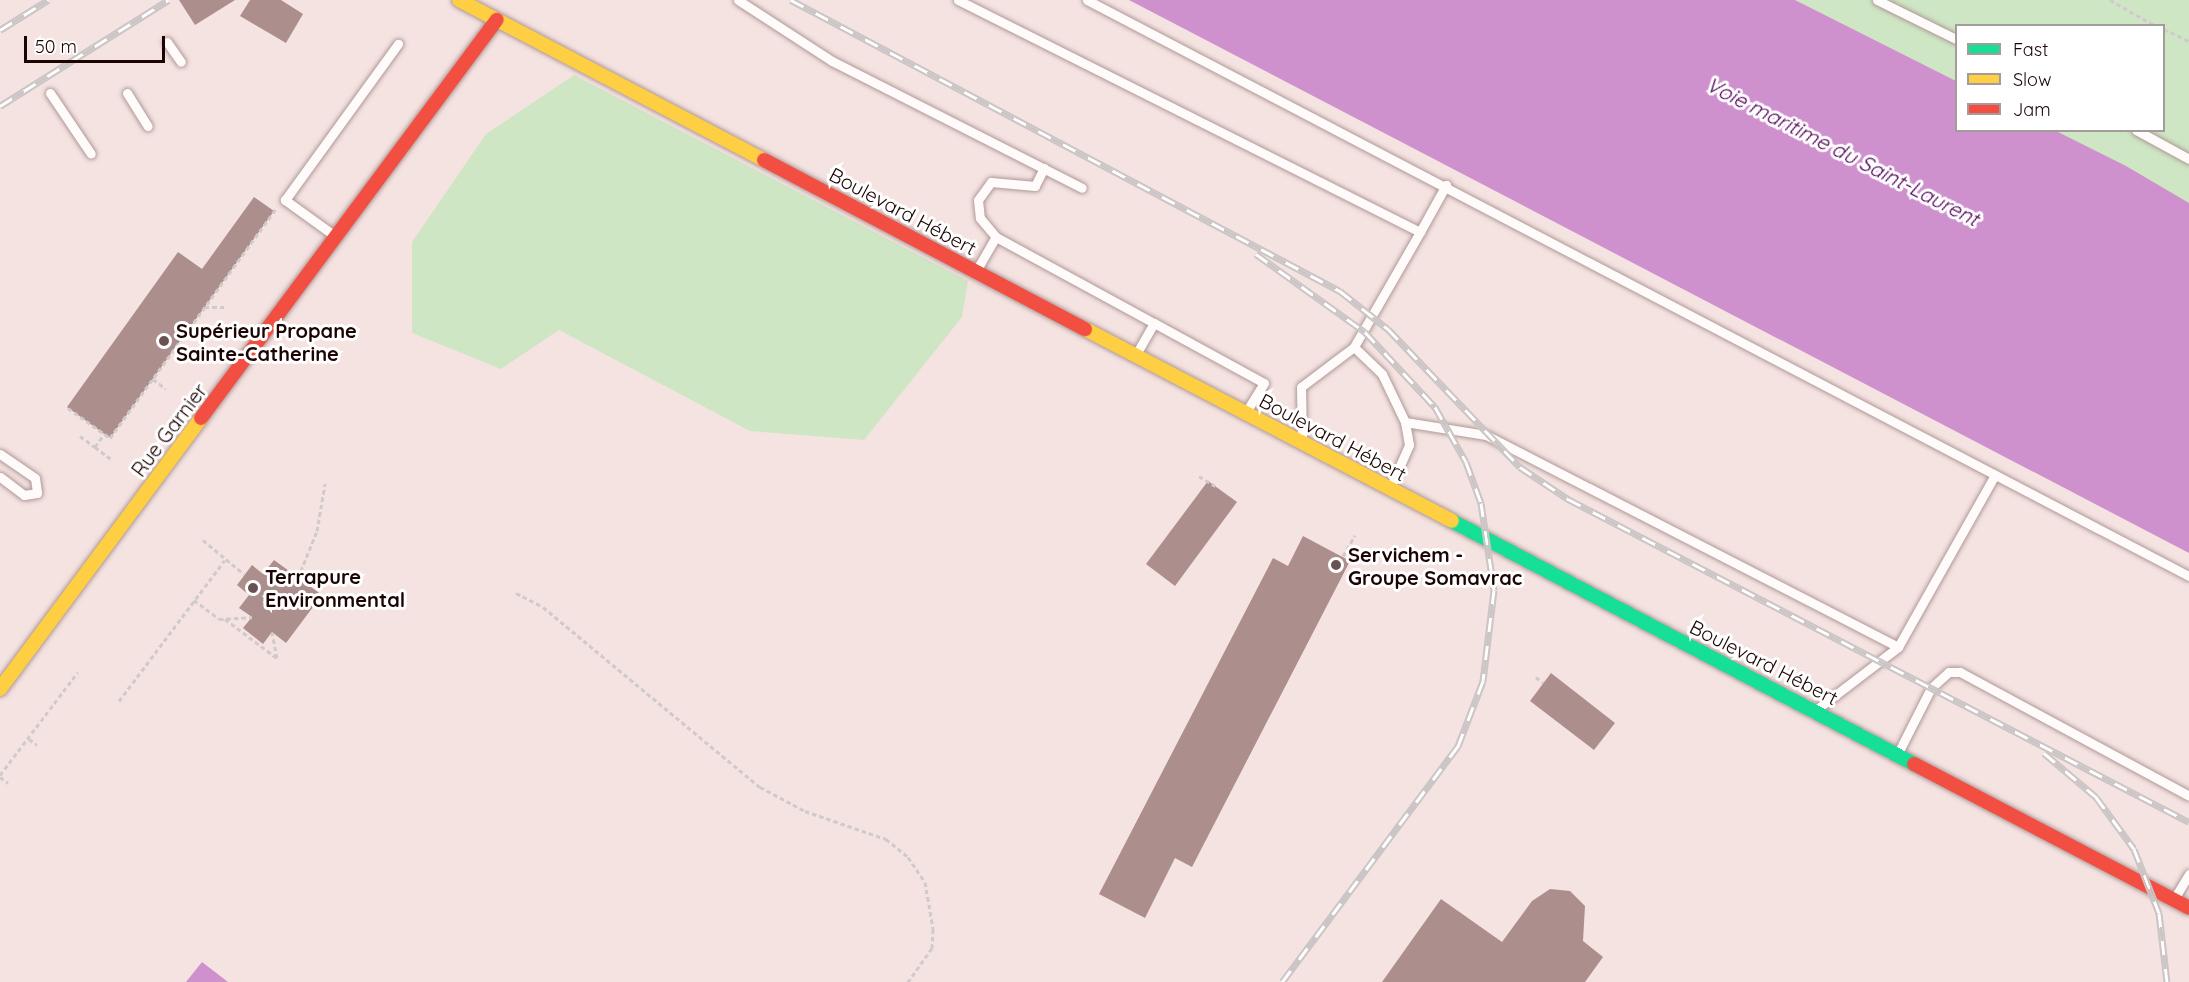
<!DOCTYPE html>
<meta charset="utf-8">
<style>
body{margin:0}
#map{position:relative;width:2189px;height:982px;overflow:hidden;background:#f5e3e1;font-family:Quicksand,sans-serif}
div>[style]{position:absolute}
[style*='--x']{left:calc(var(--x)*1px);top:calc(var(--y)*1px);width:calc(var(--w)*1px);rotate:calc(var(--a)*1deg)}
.green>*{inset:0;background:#cee6c4}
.water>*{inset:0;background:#ce91cd}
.building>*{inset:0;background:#ac8e8d}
.path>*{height:3px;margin-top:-1.5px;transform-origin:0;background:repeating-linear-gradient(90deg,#d0caca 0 4.5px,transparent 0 7.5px)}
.roads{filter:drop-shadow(0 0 2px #ae9997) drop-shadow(0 0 2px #ae9997)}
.lane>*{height:9px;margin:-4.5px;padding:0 4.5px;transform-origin:4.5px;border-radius:4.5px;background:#fefbfa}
.fast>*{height:14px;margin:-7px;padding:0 7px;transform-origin:7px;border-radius:7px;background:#16e098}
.slow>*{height:14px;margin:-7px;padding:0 7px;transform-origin:7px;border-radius:7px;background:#ffcf43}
.jam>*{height:14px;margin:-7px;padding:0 7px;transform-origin:7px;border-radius:7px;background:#f24e42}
.rail>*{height:7px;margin-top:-3.5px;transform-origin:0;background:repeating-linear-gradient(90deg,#fff 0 14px,#cbc5c5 0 28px);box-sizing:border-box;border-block:2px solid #cbc5c5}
.dots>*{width:16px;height:16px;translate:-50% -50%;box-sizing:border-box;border:3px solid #fff;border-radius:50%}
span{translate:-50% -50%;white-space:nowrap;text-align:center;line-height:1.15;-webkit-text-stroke:6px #fff;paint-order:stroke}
.street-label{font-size:20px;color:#1c0404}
.poi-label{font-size:20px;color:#1c0404;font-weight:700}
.left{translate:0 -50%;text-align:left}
.water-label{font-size:21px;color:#510359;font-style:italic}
.legend{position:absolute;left:1955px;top:24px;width:210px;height:108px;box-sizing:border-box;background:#fff;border:2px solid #a49b9b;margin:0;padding:8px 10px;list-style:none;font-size:18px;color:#1c0404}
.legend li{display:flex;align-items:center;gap:12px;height:30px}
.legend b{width:30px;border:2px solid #a49b9b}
.scale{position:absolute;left:24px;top:36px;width:141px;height:27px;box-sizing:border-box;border:3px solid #1c0404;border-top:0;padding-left:8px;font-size:18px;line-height:21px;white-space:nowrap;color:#1c0404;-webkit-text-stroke:4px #fff;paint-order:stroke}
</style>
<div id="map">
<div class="green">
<i style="clip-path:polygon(1795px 0,2189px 0,2189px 203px,2056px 131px,2164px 130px,2164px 26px,1956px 26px,1956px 81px)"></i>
<i style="clip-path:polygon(574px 75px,968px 281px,962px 317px,864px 440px,750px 431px,559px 330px,501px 369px,412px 333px,412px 242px,486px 134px)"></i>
</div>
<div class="water">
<i style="clip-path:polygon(1129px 0,1795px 0,1956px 81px,1956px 130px,2056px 131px,2126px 166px,2189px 203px,2189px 553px)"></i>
<i style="clip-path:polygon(202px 962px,228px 982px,186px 982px)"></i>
</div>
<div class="building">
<i style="clip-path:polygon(179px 0,235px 0,195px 25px)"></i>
<i style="clip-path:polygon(250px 0,281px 0,303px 14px,286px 43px,240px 16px)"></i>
<i style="clip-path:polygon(254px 197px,274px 211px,110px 438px,67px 407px,178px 252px,202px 269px)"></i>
<i style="clip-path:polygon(1208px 481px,1237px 502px,1175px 586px,1146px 564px)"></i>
<i style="clip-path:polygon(1303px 536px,1350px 561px,1192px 867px,1175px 858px,1145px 918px,1099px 894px,1273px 558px,1288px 566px)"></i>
<i style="clip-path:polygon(274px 560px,322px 595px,286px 643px,272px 632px,263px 644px,243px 628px,252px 617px,239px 608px,249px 595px,237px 585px,252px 565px,263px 574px)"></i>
<i style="clip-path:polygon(1551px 673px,1615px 723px,1594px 750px,1530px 701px)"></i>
<i style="clip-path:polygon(1550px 889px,1570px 891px,1585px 906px,1583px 941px,1603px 957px,1585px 982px,1382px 982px,1441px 899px,1502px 942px,1532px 901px)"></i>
</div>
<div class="path">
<i style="--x:2110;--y:0;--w:53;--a:29.5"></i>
<i style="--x:2164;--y:29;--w:28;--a:26"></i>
<i style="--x:205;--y:307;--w:20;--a:0"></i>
<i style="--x:153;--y:379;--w:16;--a:38"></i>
<i style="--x:68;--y:408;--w:52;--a:35.5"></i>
<i style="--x:110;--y:438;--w:283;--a:-54.1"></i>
<i style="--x:80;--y:436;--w:19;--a:36"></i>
<i style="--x:95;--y:447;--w:16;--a:-55"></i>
<i style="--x:95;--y:447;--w:20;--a:37"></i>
<i style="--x:1199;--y:476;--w:19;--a:32"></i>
<i style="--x:203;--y:540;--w:53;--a:39.7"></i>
<i style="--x:1343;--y:556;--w:24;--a:-60"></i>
<i style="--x:298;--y:578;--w:51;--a:-68"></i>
<i style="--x:317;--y:531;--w:48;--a:-80.3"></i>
<i style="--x:516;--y:593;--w:30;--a:27"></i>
<i style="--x:543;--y:607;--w:282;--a:39.7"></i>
<i style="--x:760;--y:787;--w:51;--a:28.1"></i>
<i style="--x:805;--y:811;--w:86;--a:19.1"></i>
<i style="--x:886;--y:839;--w:28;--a:39"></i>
<i style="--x:908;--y:857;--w:30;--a:56"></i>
<i style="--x:925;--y:882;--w:48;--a:80.3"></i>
<i style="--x:933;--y:929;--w:19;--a:93"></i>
<i style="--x:932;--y:948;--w:42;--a:125.2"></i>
<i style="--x:194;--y:600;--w:31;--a:37"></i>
<i style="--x:219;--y:619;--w:33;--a:-3"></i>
<i style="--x:225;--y:619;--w:65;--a:36.9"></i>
<i style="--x:277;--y:658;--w:26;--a:-101"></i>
<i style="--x:1536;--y:677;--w:9;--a:41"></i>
<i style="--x:119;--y:701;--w:176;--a:-53.1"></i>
<i style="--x:29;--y:739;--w:10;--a:37"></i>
<i style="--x:0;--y:775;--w:129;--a:-52.9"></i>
<i style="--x:0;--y:777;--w:10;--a:37"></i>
</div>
<div class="roads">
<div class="lane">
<i style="--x:738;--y:0;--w:112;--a:33"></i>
<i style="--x:832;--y:61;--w:280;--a:26.9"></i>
<i style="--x:958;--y:0;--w:517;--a:26.66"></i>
<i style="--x:1420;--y:232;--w:133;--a:119.9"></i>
<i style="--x:1354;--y:347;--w:66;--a:143"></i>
<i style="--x:1301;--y:387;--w:52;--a:88.9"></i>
<i style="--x:1087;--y:0;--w:1243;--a:27.6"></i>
<i style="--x:1877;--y:0;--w:88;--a:26.3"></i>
<i style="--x:167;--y:42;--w:24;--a:55"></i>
<i style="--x:50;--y:93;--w:73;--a:56.1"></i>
<i style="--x:127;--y:93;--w:39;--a:58"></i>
<i style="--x:2136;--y:130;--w:60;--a:28.7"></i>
<i style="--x:1044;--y:168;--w:20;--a:117"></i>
<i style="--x:1035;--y:186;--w:44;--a:-174.8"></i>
<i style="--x:991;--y:182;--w:22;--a:126"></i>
<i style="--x:978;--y:200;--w:18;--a:84"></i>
<i style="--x:980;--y:218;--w:25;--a:50"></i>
<i style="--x:996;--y:237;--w:180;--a:28.6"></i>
<i style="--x:1154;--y:323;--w:36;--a:120"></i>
<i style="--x:1420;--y:232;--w:54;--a:-61"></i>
<i style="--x:335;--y:236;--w:62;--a:-144.2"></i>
<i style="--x:285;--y:200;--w:193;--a:-54.1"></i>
<i style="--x:976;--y:271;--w:39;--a:-60"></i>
<i style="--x:1154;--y:323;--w:125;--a:28.6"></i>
<i style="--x:1264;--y:383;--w:34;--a:122"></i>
<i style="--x:1354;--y:347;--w:39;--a:44"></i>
<i style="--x:1382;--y:374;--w:53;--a:64.4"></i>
<i style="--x:1405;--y:422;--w:23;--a:80"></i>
<i style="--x:1409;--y:445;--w:47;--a:113.8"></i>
<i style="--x:1405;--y:422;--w:82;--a:9.1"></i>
<i style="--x:1486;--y:435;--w:463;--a:27.2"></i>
<i style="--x:0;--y:454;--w:42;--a:34.4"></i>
<i style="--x:35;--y:478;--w:15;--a:82"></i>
<i style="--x:37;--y:493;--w:13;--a:171"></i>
<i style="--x:24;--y:495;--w:30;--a:-143"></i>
<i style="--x:1817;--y:709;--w:102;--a:-37.4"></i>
<i style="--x:1898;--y:647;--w:197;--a:-60.6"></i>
<i style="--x:1898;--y:753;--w:73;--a:-63.1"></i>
<i style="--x:1931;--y:688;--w:24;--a:-42"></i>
<i style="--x:1949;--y:672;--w:11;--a:0"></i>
<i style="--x:1960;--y:672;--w:260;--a:28.4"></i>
<i style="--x:2174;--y:899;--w:29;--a:-59"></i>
</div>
<div class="fast">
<i style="--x:1452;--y:521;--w:522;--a:27.74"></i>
</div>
<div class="slow">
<i style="--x:459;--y:0;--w:344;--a:27.7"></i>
<i style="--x:1085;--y:329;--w:414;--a:27.6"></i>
<i style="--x:0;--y:689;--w:337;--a:-53.4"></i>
</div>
<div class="jam">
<i style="--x:764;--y:160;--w:363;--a:27.8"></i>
<i style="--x:201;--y:418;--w:496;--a:-53.4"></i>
<i style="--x:1914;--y:764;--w:310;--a:27.6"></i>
</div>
</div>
<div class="rail">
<i style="--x:791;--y:0;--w:621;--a:27.93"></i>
<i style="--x:1340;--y:291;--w:61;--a:38.4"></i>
<i style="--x:1388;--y:329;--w:191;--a:46.3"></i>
<i style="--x:1520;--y:467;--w:58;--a:33.7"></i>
<i style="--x:1568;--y:499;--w:700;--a:27.48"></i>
<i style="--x:0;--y:30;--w:57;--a:-32"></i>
<i style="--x:0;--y:106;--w:199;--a:-32.2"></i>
<i style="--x:1256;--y:254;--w:134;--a:35.6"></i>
<i style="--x:1365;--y:332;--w:103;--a:47"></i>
<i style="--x:1435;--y:407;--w:63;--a:60.6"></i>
<i style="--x:1466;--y:462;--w:44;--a:69.9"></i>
<i style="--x:1481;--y:503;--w:88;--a:81.5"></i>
<i style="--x:1494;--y:590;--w:92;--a:96.9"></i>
<i style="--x:1483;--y:681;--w:70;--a:111"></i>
<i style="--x:1458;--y:746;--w:294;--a:126.7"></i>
<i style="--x:2044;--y:753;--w:68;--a:40.2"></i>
<i style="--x:2096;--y:797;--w:64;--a:53.8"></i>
<i style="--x:2134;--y:849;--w:69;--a:68.7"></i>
<i style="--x:2159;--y:913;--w:69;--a:83.4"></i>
</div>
<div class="dots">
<i style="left:164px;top:341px;background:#685251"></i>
<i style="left:1336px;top:565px;background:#685251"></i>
<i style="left:253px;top:588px;background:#685251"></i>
</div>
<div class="street-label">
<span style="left:903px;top:211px;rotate:28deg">Boulevard Hébert</span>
<span style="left:169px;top:430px;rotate:-53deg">Rue Garnier</span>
<span style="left:1333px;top:437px;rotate:28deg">Boulevard Hébert</span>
<span style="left:1764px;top:662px;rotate:27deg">Boulevard Hébert</span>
</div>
<div class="poi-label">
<span class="left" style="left:176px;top:342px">Supérieur Propane<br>Sainte-Catherine</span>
<span class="left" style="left:1348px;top:566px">Servichem -<br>Groupe Somavrac</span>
<span class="left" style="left:265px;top:588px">Terrapure<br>Environmental</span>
</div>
<div class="water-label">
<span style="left:1843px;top:151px;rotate:27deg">Voie maritime du Saint-Laurent</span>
</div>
<ul class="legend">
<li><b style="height:8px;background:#16e098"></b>Fast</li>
<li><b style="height:8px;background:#ffcf43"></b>Slow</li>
<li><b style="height:8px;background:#f24e42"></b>Jam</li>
</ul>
<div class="scale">50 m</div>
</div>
